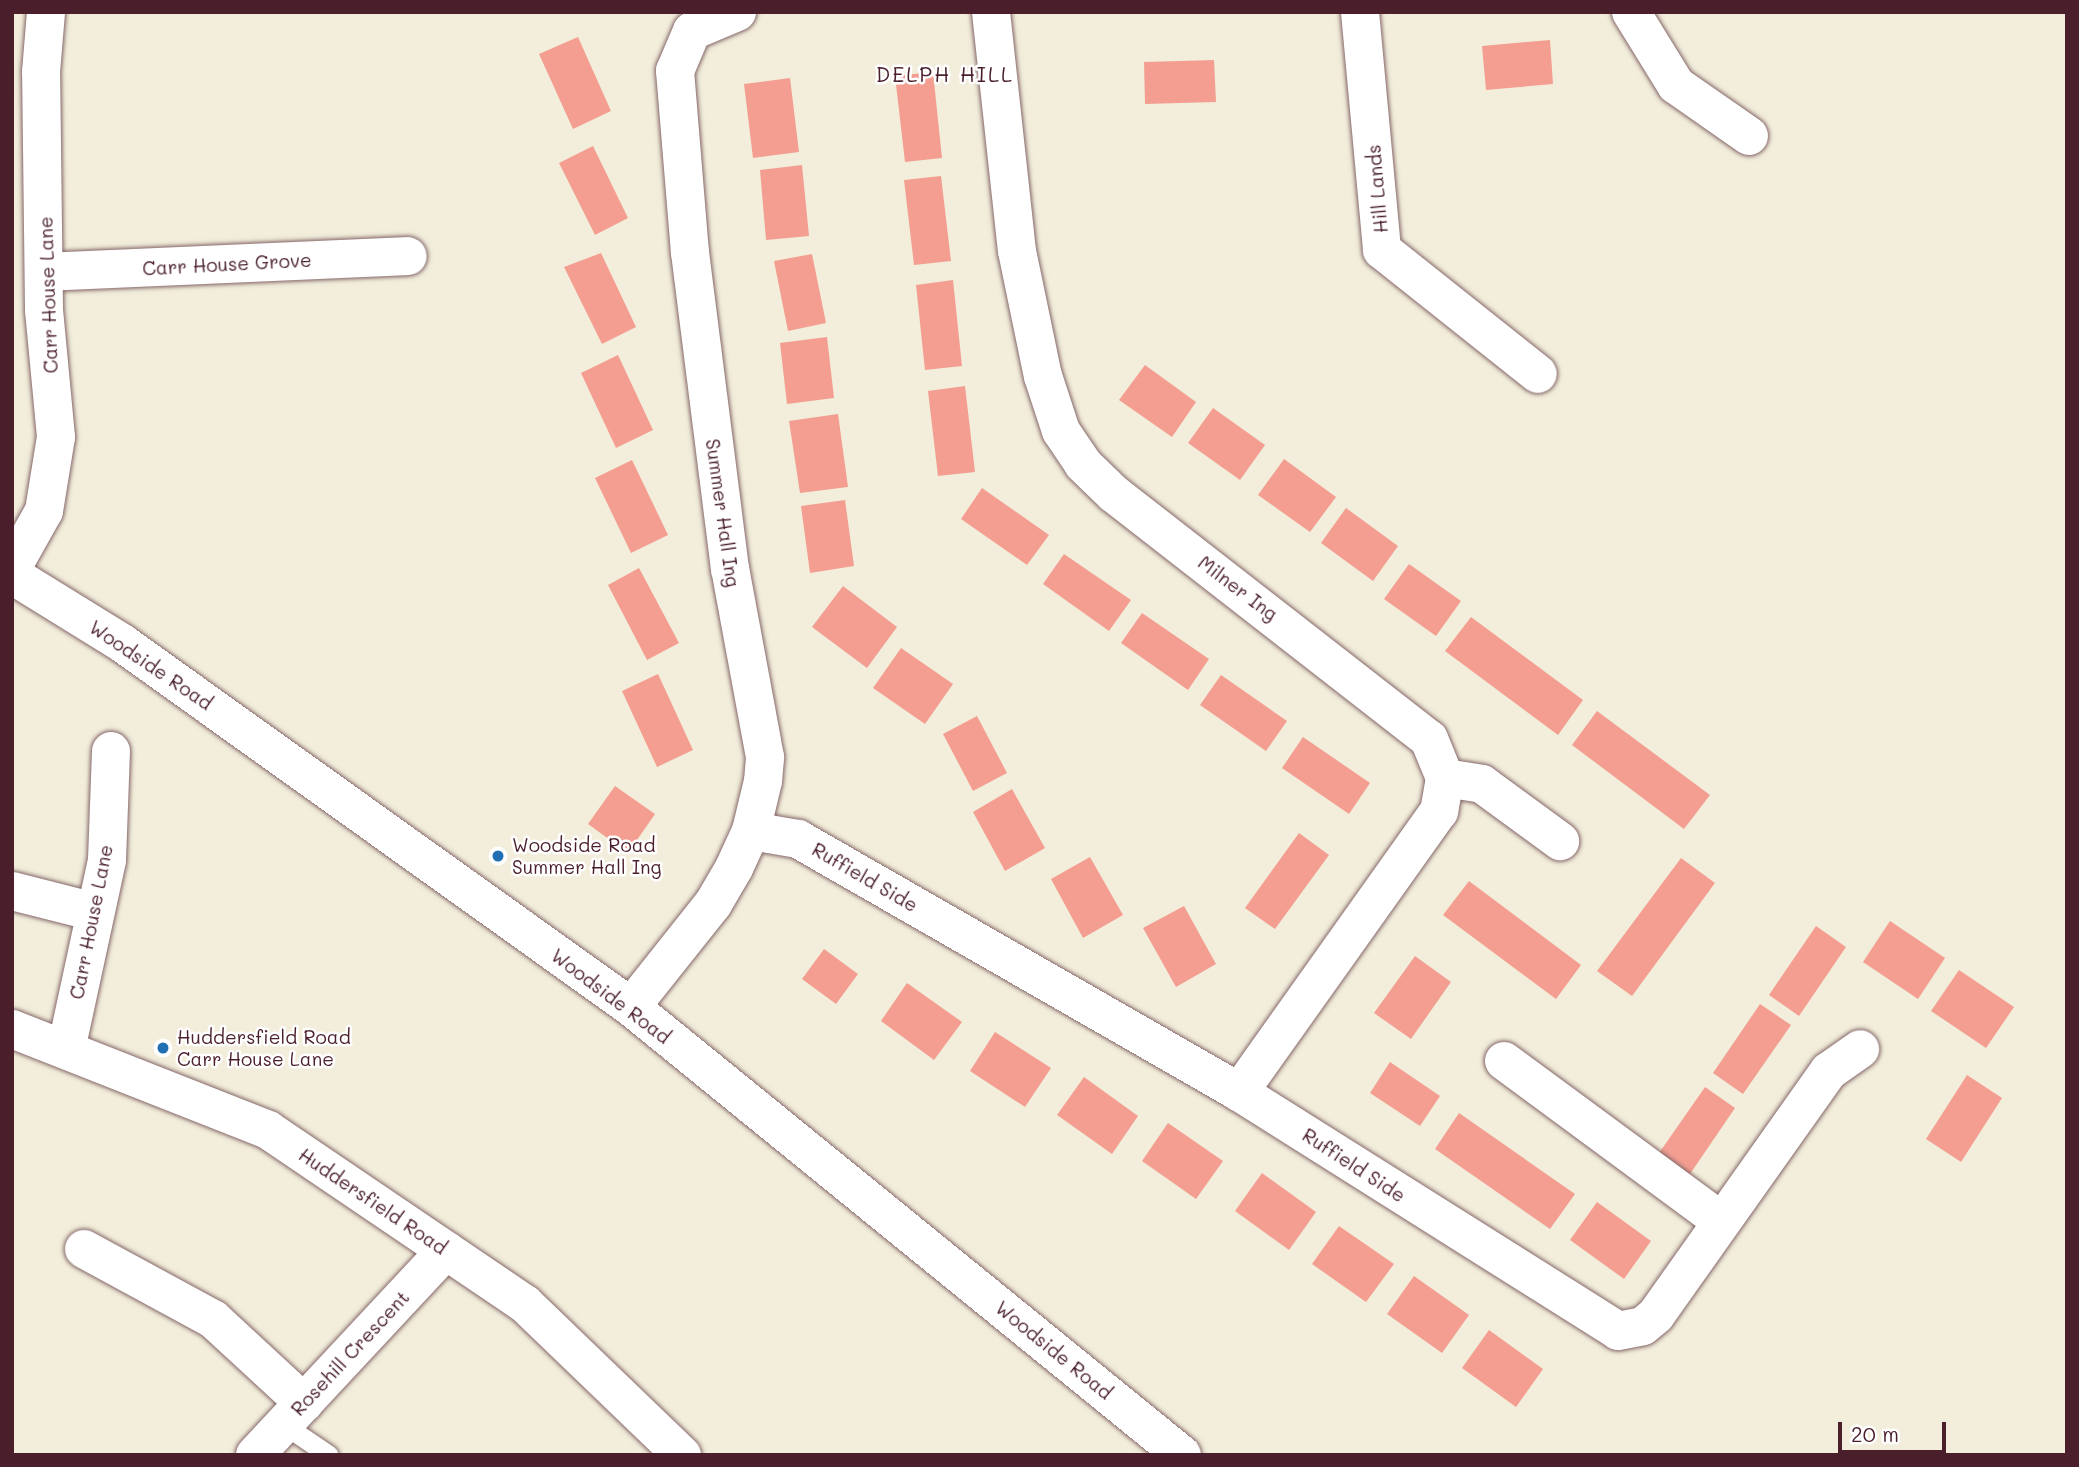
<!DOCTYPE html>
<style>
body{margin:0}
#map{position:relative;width:2079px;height:1467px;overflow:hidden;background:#f2eedb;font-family:Mali,sans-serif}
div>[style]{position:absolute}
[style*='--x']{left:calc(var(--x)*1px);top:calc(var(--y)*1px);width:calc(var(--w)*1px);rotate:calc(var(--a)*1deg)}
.building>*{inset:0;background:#f39e91}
.roads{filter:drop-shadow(0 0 2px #856769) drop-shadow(0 0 2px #856769)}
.service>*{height:19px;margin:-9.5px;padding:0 9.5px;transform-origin:9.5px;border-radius:9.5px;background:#fff}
.minor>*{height:38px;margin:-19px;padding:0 19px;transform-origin:19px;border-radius:19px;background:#fff}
.secondary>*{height:38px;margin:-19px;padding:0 19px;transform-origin:19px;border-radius:19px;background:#fff}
.primary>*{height:38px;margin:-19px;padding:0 19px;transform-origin:19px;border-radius:19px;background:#fff}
.dots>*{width:19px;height:19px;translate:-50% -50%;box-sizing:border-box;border:4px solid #fff;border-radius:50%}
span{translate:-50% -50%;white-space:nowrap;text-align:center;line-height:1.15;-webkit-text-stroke:5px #fff;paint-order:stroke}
.street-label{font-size:19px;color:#4a1f2b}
.poi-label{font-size:19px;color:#4a1f2b}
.left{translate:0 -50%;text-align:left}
.neighbourhood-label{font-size:21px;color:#4a1f2b;letter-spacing:2px}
.frame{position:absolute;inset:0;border:14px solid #4a1f2b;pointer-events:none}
.scale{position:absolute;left:1838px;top:1422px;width:108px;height:32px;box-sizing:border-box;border:4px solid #4a1f2b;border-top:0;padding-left:9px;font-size:21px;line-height:24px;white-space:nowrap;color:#4a1f2b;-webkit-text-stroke:5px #fff;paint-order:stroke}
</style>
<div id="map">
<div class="building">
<i style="clip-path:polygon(578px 37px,611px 111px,573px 129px,539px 54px)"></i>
<i style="clip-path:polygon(1550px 40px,1553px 84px,1486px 90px,1482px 46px)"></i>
<i style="clip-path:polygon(1214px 60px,1216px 102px,1145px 104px,1144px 62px)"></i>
<i style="clip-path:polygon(933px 72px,942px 158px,905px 162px,895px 76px)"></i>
<i style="clip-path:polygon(790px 78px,799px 152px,753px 158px,744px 84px)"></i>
<i style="clip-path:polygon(593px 146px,628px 218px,595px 235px,559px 163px)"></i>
<i style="clip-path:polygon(802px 165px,809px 236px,766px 240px,760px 170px)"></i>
<i style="clip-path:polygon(941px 176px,951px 261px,914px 265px,904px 180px)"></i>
<i style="clip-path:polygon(601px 253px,636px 327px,602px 344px,564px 267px)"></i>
<i style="clip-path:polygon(812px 254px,826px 323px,788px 331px,774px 261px)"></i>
<i style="clip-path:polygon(953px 280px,962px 366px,925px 370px,916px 285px)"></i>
<i style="clip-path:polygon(827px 337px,834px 398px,787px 404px,780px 343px)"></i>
<i style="clip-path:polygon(618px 355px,653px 430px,616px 448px,581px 373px)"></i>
<i style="clip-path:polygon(1145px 365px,1196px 402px,1172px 437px,1119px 400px)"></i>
<i style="clip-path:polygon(965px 386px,975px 472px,938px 476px,928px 391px)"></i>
<i style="clip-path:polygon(1213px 408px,1265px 445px,1240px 480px,1188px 443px)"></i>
<i style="clip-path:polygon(838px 414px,848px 487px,800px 493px,789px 421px)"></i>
<i style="clip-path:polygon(1284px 459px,1336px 497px,1310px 532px,1258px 495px)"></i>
<i style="clip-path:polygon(632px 460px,668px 535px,631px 553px,595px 478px)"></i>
<i style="clip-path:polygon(982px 488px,1049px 535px,1027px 565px,961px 519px)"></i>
<i style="clip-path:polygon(845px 500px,854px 566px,810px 573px,801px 506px)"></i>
<i style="clip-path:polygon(1346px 508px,1398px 546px,1373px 581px,1321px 543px)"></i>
<i style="clip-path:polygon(1064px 554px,1131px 600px,1109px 631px,1043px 584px)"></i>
<i style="clip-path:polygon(1409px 564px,1461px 601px,1436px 636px,1384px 599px)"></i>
<i style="clip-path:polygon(639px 568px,679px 643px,647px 660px,608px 585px)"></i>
<i style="clip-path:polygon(843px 586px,897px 627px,867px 668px,812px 627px)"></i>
<i style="clip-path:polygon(1142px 613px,1209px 659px,1188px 690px,1121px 643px)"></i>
<i style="clip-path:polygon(1471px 617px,1583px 700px,1558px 735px,1445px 651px)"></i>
<i style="clip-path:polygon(901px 648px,953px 684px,925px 724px,873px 688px)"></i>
<i style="clip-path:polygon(658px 674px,693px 750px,657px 767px,622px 691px)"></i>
<i style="clip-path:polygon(1221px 675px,1287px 721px,1266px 751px,1200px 705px)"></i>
<i style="clip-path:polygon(1597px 711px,1710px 795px,1684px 829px,1572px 745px)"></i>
<i style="clip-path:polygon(977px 716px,1007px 773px,973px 791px,943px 734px)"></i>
<i style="clip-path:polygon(1303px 737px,1370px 783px,1349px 814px,1282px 768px)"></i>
<i style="clip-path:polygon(615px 786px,655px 814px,628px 853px,588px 824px)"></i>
<i style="clip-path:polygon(1012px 789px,1045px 848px,1005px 871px,973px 812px)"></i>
<i style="clip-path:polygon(1299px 833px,1329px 855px,1275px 929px,1245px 908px)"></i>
<i style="clip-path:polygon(1090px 857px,1123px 915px,1083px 938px,1051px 879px)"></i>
<i style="clip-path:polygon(1681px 858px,1715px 883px,1632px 996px,1597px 971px)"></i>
<i style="clip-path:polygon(1469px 881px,1581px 965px,1556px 999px,1443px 915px)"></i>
<i style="clip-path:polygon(1184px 906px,1216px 964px,1176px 987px,1143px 928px)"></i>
<i style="clip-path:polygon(1890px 921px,1945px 958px,1918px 999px,1863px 962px)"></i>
<i style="clip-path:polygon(1816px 926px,1846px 947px,1799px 1016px,1769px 995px)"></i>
<i style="clip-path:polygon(824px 949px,858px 974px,836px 1004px,802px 979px)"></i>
<i style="clip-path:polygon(1415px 956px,1451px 982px,1411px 1039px,1374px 1013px)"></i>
<i style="clip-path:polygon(1959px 970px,2014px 1007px,1986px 1048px,1931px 1011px)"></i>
<i style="clip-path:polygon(907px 983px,962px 1022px,934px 1060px,881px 1021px)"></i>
<i style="clip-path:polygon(1760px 1004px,1791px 1025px,1743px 1094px,1713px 1073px)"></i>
<i style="clip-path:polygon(995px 1032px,1051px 1068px,1025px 1107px,970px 1071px)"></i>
<i style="clip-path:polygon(1390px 1062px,1440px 1096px,1420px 1126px,1370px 1093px)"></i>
<i style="clip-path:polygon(1967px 1075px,2002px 1098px,1961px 1162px,1926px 1139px)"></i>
<i style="clip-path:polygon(1084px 1077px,1138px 1116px,1112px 1154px,1057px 1115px)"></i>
<i style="clip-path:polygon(1705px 1087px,1735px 1108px,1688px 1177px,1657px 1156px)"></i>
<i style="clip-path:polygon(1459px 1113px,1575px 1194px,1550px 1229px,1435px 1149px)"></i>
<i style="clip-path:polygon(1168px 1123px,1223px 1161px,1196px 1199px,1142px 1161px)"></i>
<i style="clip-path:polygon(1262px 1173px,1316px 1212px,1289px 1250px,1235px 1211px)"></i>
<i style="clip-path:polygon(1597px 1202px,1651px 1241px,1624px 1279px,1570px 1240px)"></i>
<i style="clip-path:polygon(1339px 1226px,1394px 1264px,1366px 1302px,1312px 1264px)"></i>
<i style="clip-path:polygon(1414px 1276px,1469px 1315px,1442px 1353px,1387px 1314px)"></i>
<i style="clip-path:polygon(1489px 1330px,1543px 1369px,1516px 1407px,1462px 1368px)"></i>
</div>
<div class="roads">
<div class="service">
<i style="--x:283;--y:1424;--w:55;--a:34"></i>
</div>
<div class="minor">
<i style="--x:991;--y:12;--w:240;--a:83.8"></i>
<i style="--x:1017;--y:251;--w:128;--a:78.3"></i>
<i style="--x:1043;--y:376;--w:58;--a:71.9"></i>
<i style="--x:1061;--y:431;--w:40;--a:56"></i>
<i style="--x:1083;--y:464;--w:43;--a:44.1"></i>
<i style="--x:1114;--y:494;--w:399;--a:37.9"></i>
<i style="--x:1429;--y:739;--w:42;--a:67.7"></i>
<i style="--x:1445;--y:778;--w:34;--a:100"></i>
<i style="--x:1439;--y:811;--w:345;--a:125.4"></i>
<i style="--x:1360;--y:12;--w:239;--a:84.7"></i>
<i style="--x:1382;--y:250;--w:199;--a:38.5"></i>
<i style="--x:1631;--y:12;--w:86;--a:58.3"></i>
<i style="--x:1676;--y:85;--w:89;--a:34.9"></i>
<i style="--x:45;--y:272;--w:363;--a:-2.5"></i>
<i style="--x:12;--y:568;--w:65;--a:-60.7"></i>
<i style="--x:44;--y:511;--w:75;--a:-80.8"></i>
<i style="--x:56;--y:437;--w:128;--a:-95.4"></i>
<i style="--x:44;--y:310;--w:238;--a:-90.7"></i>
<i style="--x:41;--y:72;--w:60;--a:-85.2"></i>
<i style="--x:1445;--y:778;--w:37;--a:9"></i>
<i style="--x:1482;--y:784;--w:97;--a:36.2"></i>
<i style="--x:751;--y:831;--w:48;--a:9.7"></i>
<i style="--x:798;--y:839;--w:508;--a:29.84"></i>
<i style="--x:1239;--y:1092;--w:448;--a:32.2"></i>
<i style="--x:1618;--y:1331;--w:25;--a:-11"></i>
<i style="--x:1643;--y:1326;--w:17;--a:-40"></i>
<i style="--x:1656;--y:1315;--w:299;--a:-54.7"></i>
<i style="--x:1829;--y:1071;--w:38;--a:-35"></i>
<i style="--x:12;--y:891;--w:86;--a:14.2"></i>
<i style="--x:631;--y:1007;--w:132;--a:-51.5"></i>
<i style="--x:713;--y:904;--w:42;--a:-59.7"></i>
<i style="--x:734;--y:868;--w:41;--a:-65.3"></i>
<i style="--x:751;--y:831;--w:51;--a:-76.5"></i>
<i style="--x:763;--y:781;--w:24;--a:-85"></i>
<i style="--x:765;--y:757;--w:191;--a:-100.5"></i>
<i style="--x:730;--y:569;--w:319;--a:-97.2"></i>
<i style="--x:690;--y:253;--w:183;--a:-94.7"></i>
<i style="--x:675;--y:71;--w:43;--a:-67"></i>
<i style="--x:692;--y:31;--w:49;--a:-22.9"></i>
<i style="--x:66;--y:1050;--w:194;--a:-77.8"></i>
<i style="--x:107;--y:860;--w:109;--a:-87.9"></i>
<i style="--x:1504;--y:1061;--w:270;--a:36.4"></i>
<i style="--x:84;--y:1249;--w:147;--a:28.5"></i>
<i style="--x:213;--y:1319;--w:124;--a:42.7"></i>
<i style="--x:255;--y:1455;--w:280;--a:-47"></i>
</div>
<div class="secondary">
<i style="--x:12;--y:1029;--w:275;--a:21.5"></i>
<i style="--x:268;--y:1130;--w:310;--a:34.1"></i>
<i style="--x:525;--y:1304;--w:218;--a:43.9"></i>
</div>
<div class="primary">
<i style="--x:12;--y:575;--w:129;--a:31.7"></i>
<i style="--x:122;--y:643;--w:626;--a:35.57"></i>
<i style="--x:631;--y:1007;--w:710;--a:39.11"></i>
</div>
</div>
<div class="dots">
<i style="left:498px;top:856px;background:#1f6fb2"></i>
<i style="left:163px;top:1048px;background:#1f6fb2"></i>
</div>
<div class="street-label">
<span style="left:1377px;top:189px;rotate:-95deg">Hill Lands</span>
<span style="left:227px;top:264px;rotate:-3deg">Carr House Grove</span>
<span style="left:48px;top:295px;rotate:-92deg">Carr House Lane</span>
<span style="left:723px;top:513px;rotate:82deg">Summer Hall Ing</span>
<span style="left:1238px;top:588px;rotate:37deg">Milner Ing</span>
<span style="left:151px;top:665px;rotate:34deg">Woodside Road</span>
<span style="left:865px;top:877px;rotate:30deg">Ruffield Side</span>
<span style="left:91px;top:922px;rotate:-79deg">Carr House Lane</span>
<span style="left:611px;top:996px;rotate:37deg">Woodside Road</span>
<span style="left:1354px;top:1165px;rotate:33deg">Ruffield Side</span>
<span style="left:373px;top:1201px;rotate:34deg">Huddersfield Road</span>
<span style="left:1054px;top:1350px;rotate:39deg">Woodside Road</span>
<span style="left:350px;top:1353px;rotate:-47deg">Rosehill Crescent</span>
</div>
<div class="poi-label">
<span class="left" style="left:512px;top:856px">Woodside Road<br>Summer Hall Ing</span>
<span class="left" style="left:177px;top:1048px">Huddersfield Road<br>Carr House Lane</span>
</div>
<div class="neighbourhood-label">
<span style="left:945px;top:74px">DELPH HILL</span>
</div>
<div class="frame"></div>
<div class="scale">20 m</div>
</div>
